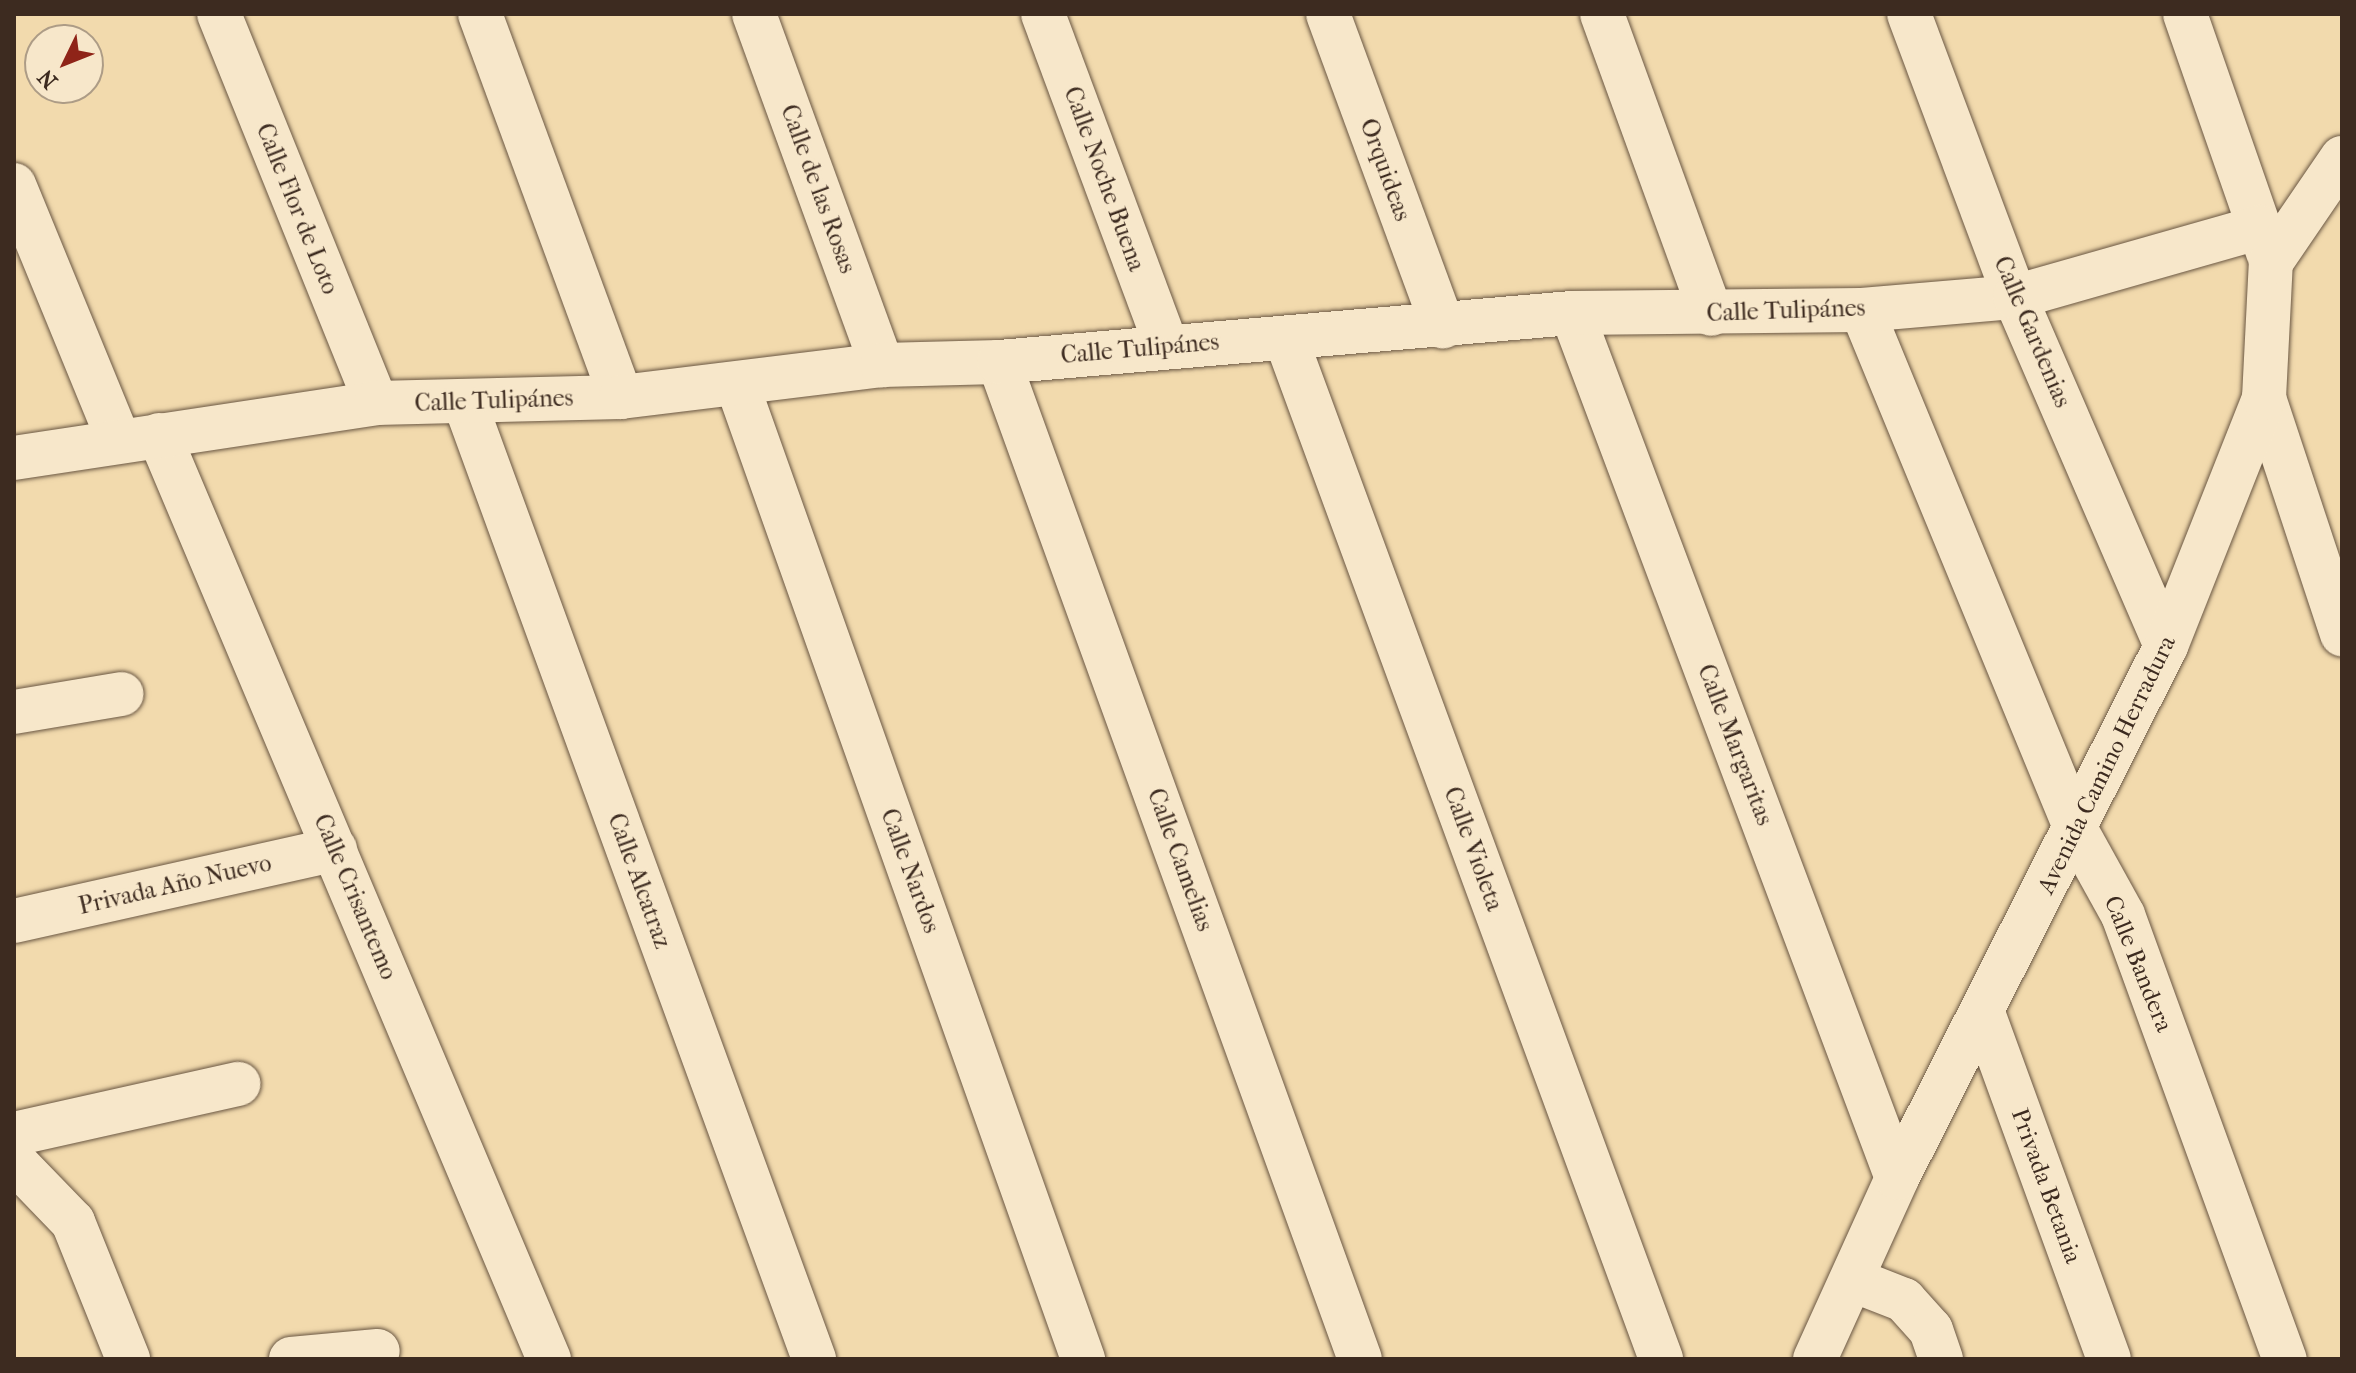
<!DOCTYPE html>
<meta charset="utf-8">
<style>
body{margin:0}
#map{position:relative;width:2356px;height:1373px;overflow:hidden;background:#f2daad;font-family:"IM FELL French Canon",serif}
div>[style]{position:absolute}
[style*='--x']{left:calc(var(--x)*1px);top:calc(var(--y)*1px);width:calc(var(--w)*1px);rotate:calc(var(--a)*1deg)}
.roads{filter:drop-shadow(0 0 2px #6a5743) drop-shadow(0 0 2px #6a5743)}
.minor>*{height:44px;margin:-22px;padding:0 22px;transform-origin:22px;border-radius:22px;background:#f7e7ca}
span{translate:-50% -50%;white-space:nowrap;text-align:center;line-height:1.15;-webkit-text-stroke:6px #f7e7ca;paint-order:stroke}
.street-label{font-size:24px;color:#3d2b20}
.frame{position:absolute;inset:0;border:16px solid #3d2b20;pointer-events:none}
.north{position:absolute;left:24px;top:24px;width:80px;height:80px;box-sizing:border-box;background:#f7e7ca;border:2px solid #ad9c86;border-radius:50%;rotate:227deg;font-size:22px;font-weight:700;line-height:32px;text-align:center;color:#3d2b20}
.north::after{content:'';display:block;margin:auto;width:28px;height:36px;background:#8f2418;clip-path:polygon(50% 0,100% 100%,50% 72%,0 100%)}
</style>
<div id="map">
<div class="roads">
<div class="minor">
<i style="--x:219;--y:14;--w:419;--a:68"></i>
<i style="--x:480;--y:14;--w:408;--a:69.8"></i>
<i style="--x:754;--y:14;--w:374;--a:70"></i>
<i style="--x:1043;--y:14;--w:353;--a:69.6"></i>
<i style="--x:1328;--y:14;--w:333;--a:69.8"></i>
<i style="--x:1602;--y:14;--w:319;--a:70"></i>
<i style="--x:1909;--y:14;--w:302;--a:69.5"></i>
<i style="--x:2015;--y:297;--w:380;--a:66.6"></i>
<i style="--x:2185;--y:14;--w:253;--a:70.8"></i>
<i style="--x:14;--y:185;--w:274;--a:67.7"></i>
<i style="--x:1862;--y:310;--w:565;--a:67.61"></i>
<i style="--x:2077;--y:832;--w:95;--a:61"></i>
<i style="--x:2123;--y:915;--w:473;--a:70"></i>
<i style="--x:1572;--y:313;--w:924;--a:69.41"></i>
<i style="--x:1286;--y:339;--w:1087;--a:69.81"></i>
<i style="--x:999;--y:362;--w:1060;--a:70.1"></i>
<i style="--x:737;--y:384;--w:1035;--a:70.46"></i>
<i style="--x:2264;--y:398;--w:249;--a:71.7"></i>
<i style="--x:465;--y:403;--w:1018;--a:69.94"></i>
<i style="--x:159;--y:435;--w:1003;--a:67.12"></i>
<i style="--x:14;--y:458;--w:366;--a:-8.6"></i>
<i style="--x:376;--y:403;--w:245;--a:-1.4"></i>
<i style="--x:621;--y:397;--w:263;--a:-7"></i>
<i style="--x:882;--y:365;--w:117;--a:-1.5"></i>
<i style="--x:999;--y:362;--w:575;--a:-4.89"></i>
<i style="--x:1572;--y:313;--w:290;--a:-0.6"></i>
<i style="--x:1862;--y:310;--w:154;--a:-4.9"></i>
<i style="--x:2015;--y:297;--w:255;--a:-15.9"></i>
<i style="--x:14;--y:712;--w:109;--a:-9.5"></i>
<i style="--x:14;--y:921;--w:329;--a:-12.6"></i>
<i style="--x:1983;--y:1013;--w:368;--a:70"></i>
<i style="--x:14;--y:1134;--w:230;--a:-12.6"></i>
<i style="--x:14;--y:1161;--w:85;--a:46"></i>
<i style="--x:73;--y:1222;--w:148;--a:68.1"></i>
<i style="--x:1853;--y:1280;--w:55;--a:21.4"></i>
<i style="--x:1904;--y:1300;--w:40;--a:48"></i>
<i style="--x:1931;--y:1330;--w:31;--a:71"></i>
<i style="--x:291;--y:1359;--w:87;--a:-5.3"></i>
<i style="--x:1815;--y:1359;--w:199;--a:-65.6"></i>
<i style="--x:1897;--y:1178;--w:596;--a:-63.18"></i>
<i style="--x:2166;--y:646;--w:267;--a:-68.4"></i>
<i style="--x:2264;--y:398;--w:136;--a:-87.1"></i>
<i style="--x:2271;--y:262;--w:126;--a:-55.7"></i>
</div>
</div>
<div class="street-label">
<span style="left:1385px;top:170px;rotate:70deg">Orquideas</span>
<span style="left:1104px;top:179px;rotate:70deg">Calle Noche Buena</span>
<span style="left:818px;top:189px;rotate:70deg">Calle de las Rosas</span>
<span style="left:297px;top:209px;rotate:68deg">Calle Flor de Loto</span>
<span style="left:1786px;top:311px;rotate:-2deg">Calle Tulipánes</span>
<span style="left:2032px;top:332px;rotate:67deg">Calle Gardenias</span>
<span style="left:1140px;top:349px;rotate:-5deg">Calle Tulipánes</span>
<span style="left:494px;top:401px;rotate:-2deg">Calle Tulipánes</span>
<span style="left:1735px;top:745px;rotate:69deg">Calle Margaritas</span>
<span style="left:2107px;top:765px;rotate:-64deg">Avenida Camino Herradura</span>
<span style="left:1473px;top:849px;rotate:70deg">Calle Violeta</span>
<span style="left:1180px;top:860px;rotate:70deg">Calle Camelias</span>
<span style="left:910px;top:871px;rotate:70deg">Calle Nardos</span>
<span style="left:639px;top:881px;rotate:70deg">Calle Alcatraz</span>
<span style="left:175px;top:885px;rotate:-13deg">Privada Año Nuevo</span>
<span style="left:355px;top:897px;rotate:67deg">Calle Crisantemo</span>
<span style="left:2138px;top:964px;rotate:68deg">Calle Bandera</span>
<span style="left:2046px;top:1186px;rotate:70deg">Privada Betania</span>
</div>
<div class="frame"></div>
<div class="north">N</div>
</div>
